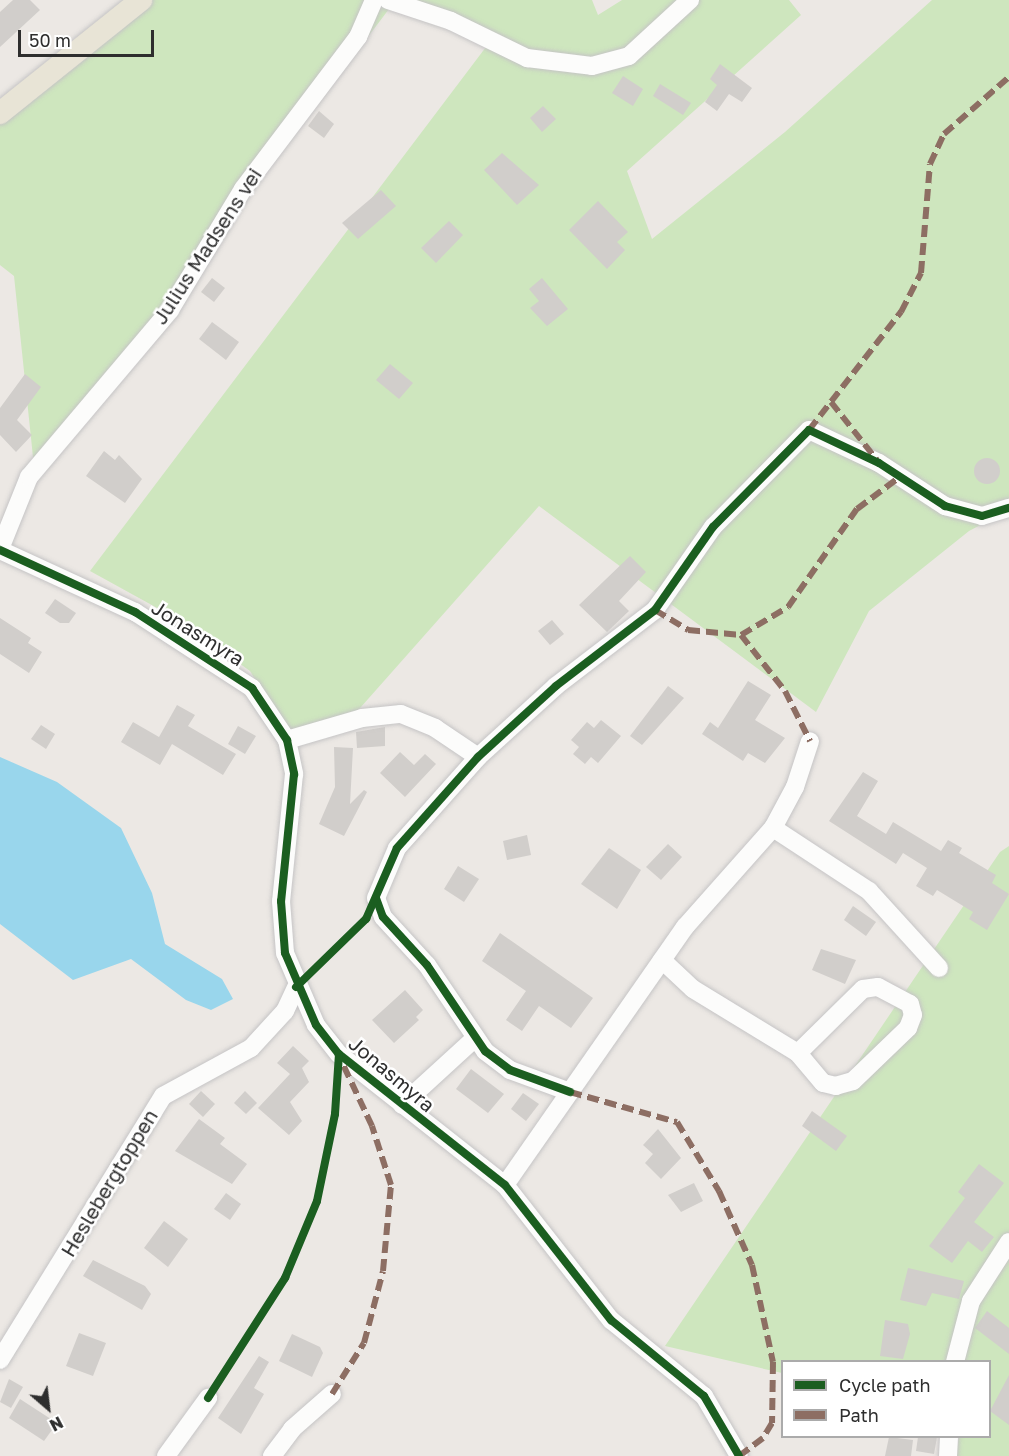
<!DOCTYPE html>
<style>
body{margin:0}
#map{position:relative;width:1009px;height:1456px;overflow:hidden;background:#ece8e4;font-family:"Golos Text",sans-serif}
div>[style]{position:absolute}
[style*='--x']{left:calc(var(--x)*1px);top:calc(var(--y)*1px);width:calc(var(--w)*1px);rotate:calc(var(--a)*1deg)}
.green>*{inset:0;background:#cee6be}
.water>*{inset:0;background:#99d6ec}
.building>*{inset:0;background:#d1cecb}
.round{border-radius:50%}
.roads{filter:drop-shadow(0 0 2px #c5c4c5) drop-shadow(0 0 2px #c5c4c5)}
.minor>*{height:18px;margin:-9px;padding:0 9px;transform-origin:9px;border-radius:9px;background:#fcfcfb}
.major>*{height:22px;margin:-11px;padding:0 11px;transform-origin:11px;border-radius:11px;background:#e8e4d6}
.quiet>*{height:6px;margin-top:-3px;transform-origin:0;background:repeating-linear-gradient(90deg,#8d6e63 0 12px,transparent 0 18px)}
.cycleway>*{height:8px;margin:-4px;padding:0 4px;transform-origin:4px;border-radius:4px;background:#1b5e20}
span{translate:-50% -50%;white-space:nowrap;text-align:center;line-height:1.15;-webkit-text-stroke:5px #fff;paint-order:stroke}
.street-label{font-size:20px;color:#2e2e2e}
.legend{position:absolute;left:781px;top:1360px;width:210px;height:78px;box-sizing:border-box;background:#fff;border:2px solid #ababab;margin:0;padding:8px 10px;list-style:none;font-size:18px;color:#2e2e2e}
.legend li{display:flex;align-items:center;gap:12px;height:30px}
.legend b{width:30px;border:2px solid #ababab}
.north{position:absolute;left:18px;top:1378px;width:60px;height:60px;-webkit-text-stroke:4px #fff;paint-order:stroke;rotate:152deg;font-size:16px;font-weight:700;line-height:24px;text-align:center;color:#2e2e2e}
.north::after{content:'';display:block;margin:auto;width:21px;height:27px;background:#2e2e2e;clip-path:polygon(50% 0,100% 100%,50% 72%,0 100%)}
.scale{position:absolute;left:18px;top:30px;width:136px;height:27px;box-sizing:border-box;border:3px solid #2e2e2e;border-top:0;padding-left:8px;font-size:18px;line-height:21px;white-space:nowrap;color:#2e2e2e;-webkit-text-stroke:4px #fff;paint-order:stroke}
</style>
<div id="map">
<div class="green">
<i style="clip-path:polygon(150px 0,592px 0,598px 15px,622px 0,789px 0,801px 15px,627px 171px,652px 239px,785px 132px,932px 0,1009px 0,1009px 510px,969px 531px,869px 611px,816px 712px,539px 506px,353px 716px,290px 735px,250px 671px,179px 620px,90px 571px,489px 43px,389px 9px,35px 476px,14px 276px,0 265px,0 124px)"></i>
<i style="clip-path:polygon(1009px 846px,1009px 1456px,955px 1456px,959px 1437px,990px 1436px,990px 1362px,782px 1362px,782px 1373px,665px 1346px,1000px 852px)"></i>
</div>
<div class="water">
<i style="clip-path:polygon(0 757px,57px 782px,121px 828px,152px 893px,165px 944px,222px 979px,233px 999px,211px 1010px,186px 1000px,131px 959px,73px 980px,0 924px)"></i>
</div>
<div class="building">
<i style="clip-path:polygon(13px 0,30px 0,40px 10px,0 47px,0 12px)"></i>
<i style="clip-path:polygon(720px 64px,752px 88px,742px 102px,729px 94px,717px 111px,705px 102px,717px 85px,710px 79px)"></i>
<i style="clip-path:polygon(623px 76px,643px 89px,633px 106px,612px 93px)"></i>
<i style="clip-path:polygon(660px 84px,691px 103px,683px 115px,653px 96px)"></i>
<i style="clip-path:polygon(543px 106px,556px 119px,542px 132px,530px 118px)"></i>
<i style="clip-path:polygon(319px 111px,334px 124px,324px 138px,308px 126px)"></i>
<i style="clip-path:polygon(502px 153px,539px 185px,517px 205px,484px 170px)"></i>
<i style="clip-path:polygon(381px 190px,396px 206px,358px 239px,342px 223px)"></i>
<i style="clip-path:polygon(598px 201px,628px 232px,617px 242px,625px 250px,607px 269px,569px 230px)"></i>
<i style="clip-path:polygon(449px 221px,463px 235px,436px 263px,421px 248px)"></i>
<i style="clip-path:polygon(212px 278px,225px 288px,214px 302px,201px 292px)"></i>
<i style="clip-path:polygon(542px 278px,568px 309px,547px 326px,530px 308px,539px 301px,529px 289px)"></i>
<i style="clip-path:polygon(212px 322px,239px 342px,226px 360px,199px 339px)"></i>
<i style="clip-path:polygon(390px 364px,413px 383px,399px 399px,376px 380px)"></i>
<i style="clip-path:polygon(25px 374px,41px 387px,17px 420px,32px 435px,16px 452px,0 435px,0 408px)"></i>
<i style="clip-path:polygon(104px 451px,115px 460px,119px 455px,142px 479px,125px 503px,86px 476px)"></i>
<i class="round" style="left:974px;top:458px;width:26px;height:26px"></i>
<i style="clip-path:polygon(630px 556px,646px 572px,619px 601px,629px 611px,607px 632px,579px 605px)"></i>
<i style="clip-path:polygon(55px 599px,76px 613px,69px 623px,60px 623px,45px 613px)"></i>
<i style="clip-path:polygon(0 618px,31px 638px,28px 643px,42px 652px,29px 673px,0 654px)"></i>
<i style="clip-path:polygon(552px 620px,564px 634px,550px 645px,538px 631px)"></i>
<i style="clip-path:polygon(748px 681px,771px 695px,755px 720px,785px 738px,765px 763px,748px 753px,743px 761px,702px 734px,710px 722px,718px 728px)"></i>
<i style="clip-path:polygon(668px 686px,684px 698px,642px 745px,630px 736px)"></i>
<i style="clip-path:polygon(177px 705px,195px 715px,188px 726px,236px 754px,223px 775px,172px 744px,160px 765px,121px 742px,133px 722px,159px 737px)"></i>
<i style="clip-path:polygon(601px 720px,621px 736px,598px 763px,591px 757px,585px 764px,573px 754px,579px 747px,571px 740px,587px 722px,594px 728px)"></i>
<i style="clip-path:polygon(41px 725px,55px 734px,46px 749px,31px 739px)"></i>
<i style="clip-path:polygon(238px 726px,256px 736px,245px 754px,228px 744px)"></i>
<i style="clip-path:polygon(385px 727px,385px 746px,357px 748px,356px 732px)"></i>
<i style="clip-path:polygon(334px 747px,353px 748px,350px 804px,364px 790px,367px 792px,344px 836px,319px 824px,335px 787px)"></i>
<i style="clip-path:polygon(400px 752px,414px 765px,425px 754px,436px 764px,405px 797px,380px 773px)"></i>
<i style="clip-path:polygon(863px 772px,878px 781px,857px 816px,886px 834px,893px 822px,941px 851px,948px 840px,962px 848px,959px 853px,996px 875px,992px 883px,1009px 894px,987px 930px,969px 919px,973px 912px,937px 890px,933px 896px,916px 886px,927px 868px,903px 853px,896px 864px,829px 821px)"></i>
<i style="clip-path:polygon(527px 835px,531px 855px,507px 860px,503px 841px)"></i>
<i style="clip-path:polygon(668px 844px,682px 857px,661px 880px,646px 867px)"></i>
<i style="clip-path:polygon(609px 848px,641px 870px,617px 909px,581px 884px)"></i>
<i style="clip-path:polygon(458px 866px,479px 879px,464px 902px,444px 889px)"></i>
<i style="clip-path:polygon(853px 906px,876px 922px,866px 936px,844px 920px)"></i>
<i style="clip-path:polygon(500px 933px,593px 998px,571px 1028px,539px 1006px,522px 1031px,506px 1020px,526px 991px,482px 961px)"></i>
<i style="clip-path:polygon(821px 949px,856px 960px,845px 984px,812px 970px)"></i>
<i style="clip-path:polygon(405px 990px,423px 1010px,416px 1017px,419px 1020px,394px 1043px,372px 1020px)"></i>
<i style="clip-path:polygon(293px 1046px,309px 1061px,302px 1068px,309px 1082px,290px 1102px,302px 1121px,289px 1135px,258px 1108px,290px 1074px,277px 1063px)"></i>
<i style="clip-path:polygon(471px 1069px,504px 1094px,488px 1113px,456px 1089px)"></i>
<i style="clip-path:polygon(201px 1091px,215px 1104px,203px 1117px,189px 1104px)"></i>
<i style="clip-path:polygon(245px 1091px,257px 1103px,246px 1114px,234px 1103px)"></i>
<i style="clip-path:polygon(523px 1093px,539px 1104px,526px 1121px,511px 1109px)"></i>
<i style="clip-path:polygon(812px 1111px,847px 1136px,836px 1151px,802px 1126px)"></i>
<i style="clip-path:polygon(199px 1119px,225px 1138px,220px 1144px,247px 1164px,232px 1184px,175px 1151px)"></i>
<i style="clip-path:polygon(658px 1129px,681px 1158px,661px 1179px,645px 1163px,653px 1154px,643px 1145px)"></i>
<i style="clip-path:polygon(979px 1164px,1004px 1183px,974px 1222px,994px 1237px,982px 1252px,968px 1241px,952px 1263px,929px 1246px,965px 1198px,958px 1192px)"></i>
<i style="clip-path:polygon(694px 1183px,703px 1201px,681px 1212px,668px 1195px)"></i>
<i style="clip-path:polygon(226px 1193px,241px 1204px,230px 1220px,214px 1209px)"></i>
<i style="clip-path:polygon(164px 1221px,188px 1239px,168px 1267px,144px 1248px)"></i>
<i style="clip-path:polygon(93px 1260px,145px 1286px,151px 1294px,142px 1310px,83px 1276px)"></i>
<i style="clip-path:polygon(908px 1268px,964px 1281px,959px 1299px,932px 1293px,926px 1306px,900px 1300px)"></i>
<i style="clip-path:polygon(987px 1311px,1009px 1328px,1009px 1354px,975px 1328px)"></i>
<i style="clip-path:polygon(885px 1320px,908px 1324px,910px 1334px,903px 1359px,880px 1356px)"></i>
<i style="clip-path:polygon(79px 1333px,106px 1343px,93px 1376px,66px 1366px)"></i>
<i style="clip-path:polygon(292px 1334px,320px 1347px,323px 1353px,312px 1377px,279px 1361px)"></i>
<i style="clip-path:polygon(259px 1356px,269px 1362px,254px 1388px,264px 1394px,241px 1434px,218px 1418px)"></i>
<i style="clip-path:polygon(1009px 1375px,1009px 1425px,990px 1411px)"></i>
<i style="clip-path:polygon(9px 1379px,23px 1387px,11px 1408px,0 1402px)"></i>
<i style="clip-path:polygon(20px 1399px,57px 1423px,44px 1441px,9px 1418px)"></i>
<i style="clip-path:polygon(889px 1437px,913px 1440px,911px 1456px,885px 1456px)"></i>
<i style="clip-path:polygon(918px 1437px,937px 1437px,934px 1454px,916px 1451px)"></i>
</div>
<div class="roads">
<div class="minor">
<i style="--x:388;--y:0;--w:66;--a:18.4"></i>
<i style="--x:451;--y:21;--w:85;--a:26"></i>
<i style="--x:527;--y:58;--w:65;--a:7"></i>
<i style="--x:592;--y:66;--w:38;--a:-15"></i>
<i style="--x:629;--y:56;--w:83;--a:-42.6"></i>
<i style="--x:0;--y:549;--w:78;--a:-68.1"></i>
<i style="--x:29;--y:477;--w:219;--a:-49.8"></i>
<i style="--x:170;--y:310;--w:141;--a:-58.9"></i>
<i style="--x:243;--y:189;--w:191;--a:-52.9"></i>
<i style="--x:358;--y:37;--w:40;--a:-66.6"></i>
<i style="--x:0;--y:550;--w:149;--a:24.7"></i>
<i style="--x:135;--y:612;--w:140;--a:33"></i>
<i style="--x:252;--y:688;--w:63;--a:56.1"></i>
<i style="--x:287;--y:740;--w:35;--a:78"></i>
<i style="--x:294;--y:774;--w:128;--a:95.8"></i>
<i style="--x:281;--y:901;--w:52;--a:85.6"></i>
<i style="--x:285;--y:953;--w:78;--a:66.7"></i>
<i style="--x:316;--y:1025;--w:37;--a:52"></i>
<i style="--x:339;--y:1054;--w:211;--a:38.3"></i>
<i style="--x:505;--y:1185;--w:172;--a:51.9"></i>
<i style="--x:611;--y:1320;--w:120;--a:39.3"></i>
<i style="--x:704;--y:1396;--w:69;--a:59.7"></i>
<i style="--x:287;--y:740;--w:78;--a:-16.3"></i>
<i style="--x:362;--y:718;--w:39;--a:-6"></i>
<i style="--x:401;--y:714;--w:37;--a:22"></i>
<i style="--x:435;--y:728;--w:52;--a:34"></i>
<i style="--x:773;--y:828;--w:115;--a:33.3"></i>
<i style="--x:869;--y:891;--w:104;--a:47.7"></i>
<i style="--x:662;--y:960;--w:42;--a:43.1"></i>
<i style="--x:693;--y:989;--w:123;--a:31.4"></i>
<i style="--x:798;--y:1053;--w:91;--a:-44.6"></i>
<i style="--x:863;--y:989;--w:15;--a:-8"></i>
<i style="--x:878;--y:987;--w:36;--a:28"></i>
<i style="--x:910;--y:1004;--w:11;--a:75"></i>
<i style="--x:913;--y:1015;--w:14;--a:111"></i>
<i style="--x:908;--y:1028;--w:76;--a:136.1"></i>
<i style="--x:853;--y:1081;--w:18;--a:164"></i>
<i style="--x:836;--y:1086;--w:13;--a:-167"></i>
<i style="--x:823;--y:1083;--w:39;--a:-130"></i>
<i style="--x:570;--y:1092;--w:64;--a:-159.9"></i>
<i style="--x:510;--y:1070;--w:31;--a:-143"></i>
<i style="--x:485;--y:1051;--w:104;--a:-124"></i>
<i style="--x:427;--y:965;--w:65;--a:-132.5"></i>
<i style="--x:383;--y:917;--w:20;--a:-110"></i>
<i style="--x:376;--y:898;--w:54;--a:-67.2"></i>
<i style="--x:397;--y:848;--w:122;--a:-48.3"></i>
<i style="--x:478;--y:757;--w:105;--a:-42.3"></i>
<i style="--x:556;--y:686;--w:125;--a:-37.5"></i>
<i style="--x:655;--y:610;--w:101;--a:-55.1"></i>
<i style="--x:713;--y:527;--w:136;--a:-45.3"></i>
<i style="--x:809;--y:430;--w:77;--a:25.2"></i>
<i style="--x:879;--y:463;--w:79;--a:33.1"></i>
<i style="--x:945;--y:506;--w:38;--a:15"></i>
<i style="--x:982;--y:516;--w:28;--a:-17"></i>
<i style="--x:402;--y:1105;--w:98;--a:-42.5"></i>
<i style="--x:505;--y:1185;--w:315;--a:-55.1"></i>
<i style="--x:685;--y:927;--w:132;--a:-48.4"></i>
<i style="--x:773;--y:828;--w:47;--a:-61.8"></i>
<i style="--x:795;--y:787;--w:48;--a:-71.9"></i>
<i style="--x:0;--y:1360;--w:310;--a:-58.3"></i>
<i style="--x:163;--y:1096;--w:100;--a:-28.6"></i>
<i style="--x:251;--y:1048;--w:50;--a:-47.4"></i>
<i style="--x:285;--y:1011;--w:26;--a:-65"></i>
<i style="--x:955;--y:1362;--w:63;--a:-75.3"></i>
<i style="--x:971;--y:1301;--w:70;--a:-57.2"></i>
<i style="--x:166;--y:1456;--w:72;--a:-54.1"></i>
<i style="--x:272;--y:1456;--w:34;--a:-53"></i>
<i style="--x:292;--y:1429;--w:53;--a:-41.2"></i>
<i style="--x:948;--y:1456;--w:20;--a:-87"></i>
</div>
<div class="major">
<i style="--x:0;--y:113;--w:181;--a:-38.7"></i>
</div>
</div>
<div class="quiet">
<i style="--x:831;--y:402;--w:74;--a:51.6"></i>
<i style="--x:809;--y:430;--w:150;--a:-52.1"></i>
<i style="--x:901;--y:312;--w:44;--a:-62.9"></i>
<i style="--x:921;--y:273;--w:109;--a:-85.3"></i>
<i style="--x:930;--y:164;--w:33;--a:-65"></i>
<i style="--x:944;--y:134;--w:86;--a:-41.2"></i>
<i style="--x:655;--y:610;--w:39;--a:31"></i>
<i style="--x:688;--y:630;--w:53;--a:5.4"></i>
<i style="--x:741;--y:635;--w:55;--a:-30.8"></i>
<i style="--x:788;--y:607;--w:120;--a:-54.9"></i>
<i style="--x:857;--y:509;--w:55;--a:-36.9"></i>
<i style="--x:741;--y:635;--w:71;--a:51.8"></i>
<i style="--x:785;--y:691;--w:56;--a:63.4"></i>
<i style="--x:570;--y:1092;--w:111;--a:15.7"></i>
<i style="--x:677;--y:1122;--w:81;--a:58.7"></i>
<i style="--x:719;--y:1191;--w:81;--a:66"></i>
<i style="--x:752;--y:1265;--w:99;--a:77.8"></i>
<i style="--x:773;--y:1362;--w:61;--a:90.9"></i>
<i style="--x:772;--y:1423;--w:17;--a:121"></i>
<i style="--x:763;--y:1438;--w:30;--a:143"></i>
<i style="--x:332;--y:1394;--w:60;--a:-57.9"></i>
<i style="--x:364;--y:1343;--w:74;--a:-75.2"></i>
<i style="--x:383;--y:1271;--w:86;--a:-84.7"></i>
<i style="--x:391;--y:1185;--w:62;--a:-107.9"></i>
<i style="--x:372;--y:1126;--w:73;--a:-115.2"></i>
</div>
<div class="cycleway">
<i style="--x:0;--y:550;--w:149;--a:24.7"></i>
<i style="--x:135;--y:612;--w:140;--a:33"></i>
<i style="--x:252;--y:688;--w:63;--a:56.1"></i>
<i style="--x:287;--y:740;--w:35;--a:78"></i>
<i style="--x:294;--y:774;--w:128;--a:95.8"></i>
<i style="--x:281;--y:901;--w:52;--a:85.6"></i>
<i style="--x:285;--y:953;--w:78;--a:66.7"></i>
<i style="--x:316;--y:1025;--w:37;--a:52"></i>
<i style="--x:339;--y:1054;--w:211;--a:38.3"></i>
<i style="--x:505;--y:1185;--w:172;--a:51.9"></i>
<i style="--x:611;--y:1320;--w:120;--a:39.3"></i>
<i style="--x:704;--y:1396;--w:69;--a:59.7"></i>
<i style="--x:376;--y:898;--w:20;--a:70"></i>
<i style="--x:383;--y:917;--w:65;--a:47.5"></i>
<i style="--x:427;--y:965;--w:104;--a:56"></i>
<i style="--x:485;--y:1051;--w:31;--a:37"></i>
<i style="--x:510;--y:1070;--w:64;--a:20.1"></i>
<i style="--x:296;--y:987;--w:98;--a:-44.2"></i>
<i style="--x:366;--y:919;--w:77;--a:-66.4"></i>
<i style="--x:397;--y:848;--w:122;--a:-48.3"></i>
<i style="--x:478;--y:757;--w:105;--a:-42.3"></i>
<i style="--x:556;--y:686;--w:125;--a:-37.5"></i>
<i style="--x:655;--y:610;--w:101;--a:-55.1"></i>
<i style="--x:713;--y:527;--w:136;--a:-45.3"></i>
<i style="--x:809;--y:430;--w:77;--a:25.2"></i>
<i style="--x:879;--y:463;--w:79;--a:33.1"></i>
<i style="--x:945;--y:506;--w:38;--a:15"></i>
<i style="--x:982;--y:516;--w:28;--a:-17"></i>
<i style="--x:208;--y:1398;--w:143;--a:-57.3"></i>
<i style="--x:285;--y:1278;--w:83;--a:-67.4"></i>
<i style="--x:317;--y:1201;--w:89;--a:-78.3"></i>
<i style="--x:335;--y:1114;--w:60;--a:-86.2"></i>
</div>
<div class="street-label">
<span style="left:207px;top:246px;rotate:-57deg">Julius Madsens vei</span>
<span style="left:198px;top:633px;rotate:32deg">Jonasmyra</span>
<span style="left:392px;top:1074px;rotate:40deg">Jonasmyra</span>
<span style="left:109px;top:1183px;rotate:-59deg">Heslebergtoppen</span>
</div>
<ul class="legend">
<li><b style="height:8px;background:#1b5e20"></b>Cycle path</li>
<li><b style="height:8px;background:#8d6e63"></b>Path</li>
</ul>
<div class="north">N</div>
<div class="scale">50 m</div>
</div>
